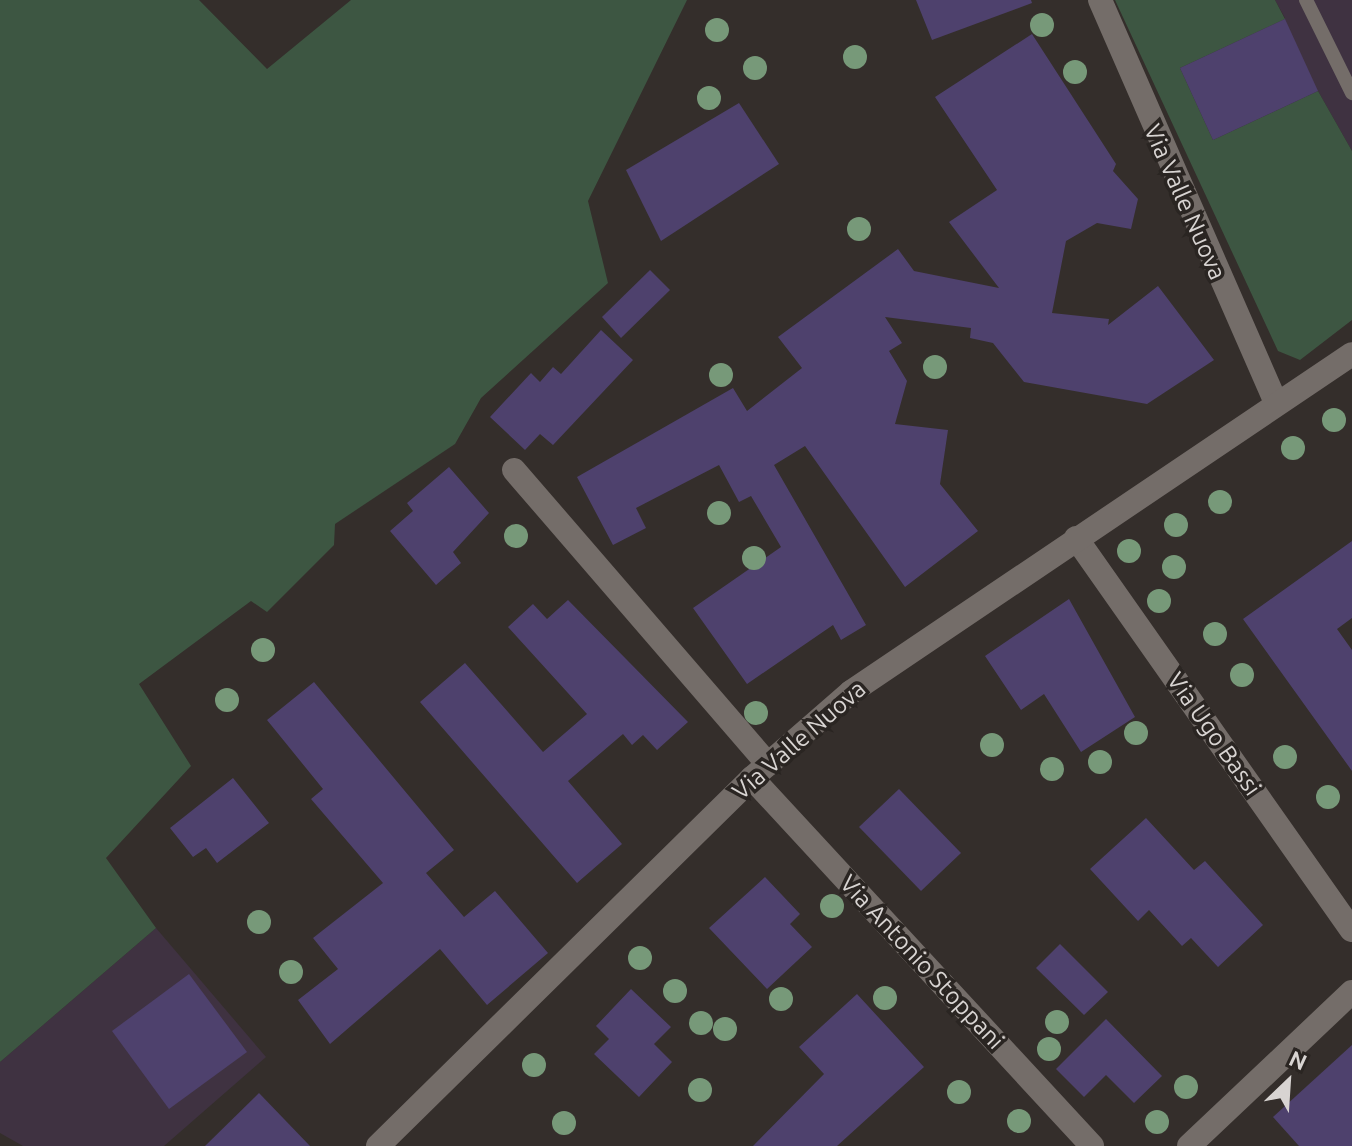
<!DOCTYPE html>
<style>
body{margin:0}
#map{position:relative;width:1352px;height:1146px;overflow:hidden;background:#342e2b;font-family:Ubuntu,sans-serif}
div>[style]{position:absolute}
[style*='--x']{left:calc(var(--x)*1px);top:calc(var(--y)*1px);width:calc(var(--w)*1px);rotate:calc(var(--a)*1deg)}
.industrial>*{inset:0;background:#3f3241}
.green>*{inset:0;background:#3d5642}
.building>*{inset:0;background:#4e416d}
.lane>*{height:14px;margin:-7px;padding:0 7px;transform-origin:7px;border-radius:7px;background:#746d69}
.street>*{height:24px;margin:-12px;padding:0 12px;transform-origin:12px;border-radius:12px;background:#746d69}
.trees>*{width:24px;height:24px;margin:-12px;border-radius:50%;background:#779979}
span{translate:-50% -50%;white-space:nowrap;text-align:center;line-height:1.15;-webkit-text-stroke:7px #2a2522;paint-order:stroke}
.street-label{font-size:24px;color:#d8d4d2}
.north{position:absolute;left:1248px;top:1042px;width:80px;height:80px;-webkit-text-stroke:6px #2a2522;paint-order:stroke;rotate:25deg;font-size:22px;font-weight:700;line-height:32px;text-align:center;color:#d8d4d2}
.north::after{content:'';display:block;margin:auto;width:28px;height:36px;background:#d8d4d2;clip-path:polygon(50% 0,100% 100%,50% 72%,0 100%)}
</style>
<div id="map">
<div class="industrial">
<i style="clip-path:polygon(1275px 0,1352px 0,1352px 151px,1318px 91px,1213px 140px,1180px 68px,1285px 18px)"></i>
<i style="clip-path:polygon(156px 928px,266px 1057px,164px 1146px,23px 1146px,0 1133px,0 1062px)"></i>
</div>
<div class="green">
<i style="clip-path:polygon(0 0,199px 0,267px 69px,351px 0,687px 0,588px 201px,608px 283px,481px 398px,455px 444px,335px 524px,334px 545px,267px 612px,251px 601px,139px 684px,191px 766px,106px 858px,156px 928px,0 1062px)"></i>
<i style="clip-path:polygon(1115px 0,1275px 0,1285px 19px,1180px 68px,1213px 140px,1318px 91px,1352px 151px,1352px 320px,1300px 360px,1278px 351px)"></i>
</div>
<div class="building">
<i style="clip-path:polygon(916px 0,1031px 0,1032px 3px,932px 40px)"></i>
<i style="clip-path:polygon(1285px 19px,1318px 91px,1213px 140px,1180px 68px)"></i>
<i style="clip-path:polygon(1032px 34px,1116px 164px,1113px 171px,1138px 199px,1131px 229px,1097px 223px,1066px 241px,1052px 313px,1109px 319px,1108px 325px,1158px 286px,1214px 360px,1147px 404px,1024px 382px,993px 343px,970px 338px,971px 328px,885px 317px,902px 343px,889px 351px,907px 381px,895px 424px,948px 430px,940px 484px,978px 531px,905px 587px,805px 446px,774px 465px,866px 625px,841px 640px,833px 625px,747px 684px,693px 608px,781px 547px,751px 496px,739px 502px,719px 465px,636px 508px,646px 528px,613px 545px,577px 477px,733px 388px,747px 411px,802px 368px,778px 337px,898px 249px,914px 271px,999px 288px,949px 222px,997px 190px,935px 97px)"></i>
<i style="clip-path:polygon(739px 103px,779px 164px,661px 241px,626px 170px)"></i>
<i style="clip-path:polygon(650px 270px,670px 290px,621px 338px,602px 317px)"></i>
<i style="clip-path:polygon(601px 330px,633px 360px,553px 445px,540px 434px,525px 450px,490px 417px,531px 373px,540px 382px,553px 367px,561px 374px)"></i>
<i style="clip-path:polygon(449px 467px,489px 513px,453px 552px,461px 563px,436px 585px,390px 531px,413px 511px,407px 503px)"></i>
<i style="clip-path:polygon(1352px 541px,1352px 618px,1337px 629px,1352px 650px,1352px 771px,1243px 619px)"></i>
<i style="clip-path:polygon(1069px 599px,1135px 717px,1081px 752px,1044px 694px,1021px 710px,985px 656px)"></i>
<i style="clip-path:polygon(568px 600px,688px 722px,657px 750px,643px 735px,632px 745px,623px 734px,568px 781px,622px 844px,577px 883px,420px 702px,465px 663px,543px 752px,587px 714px,508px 627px,533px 604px,547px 619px)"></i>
<i style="clip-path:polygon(314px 682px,454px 850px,426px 873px,464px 917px,495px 891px,548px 953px,487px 1005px,440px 949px,330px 1044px,298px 1000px,338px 969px,313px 938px,383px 883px,311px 799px,323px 789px,267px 720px)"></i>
<i style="clip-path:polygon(233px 778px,269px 823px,217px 863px,206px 848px,193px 857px,170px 828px)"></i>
<i style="clip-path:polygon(899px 789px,961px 853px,921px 891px,859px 827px)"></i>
<i style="clip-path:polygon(1146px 818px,1194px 870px,1205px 861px,1263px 925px,1218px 967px,1191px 938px,1182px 946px,1149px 910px,1138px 921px,1090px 869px)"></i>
<i style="clip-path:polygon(765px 877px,800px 914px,790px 924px,812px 947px,767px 989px,709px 928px)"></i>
<i style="clip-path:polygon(1060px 944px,1108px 992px,1084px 1015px,1036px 968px)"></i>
<i style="clip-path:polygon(189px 974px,247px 1052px,169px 1109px,112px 1031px)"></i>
<i style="clip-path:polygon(631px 989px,671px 1027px,654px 1044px,672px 1062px,639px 1097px,594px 1054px,609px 1039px,596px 1026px)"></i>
<i style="clip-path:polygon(857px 994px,924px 1067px,837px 1146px,753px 1146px,824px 1074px,799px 1047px)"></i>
<i style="clip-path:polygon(1106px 1019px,1162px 1076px,1134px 1103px,1106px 1075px,1084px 1097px,1056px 1069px)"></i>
<i style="clip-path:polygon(1352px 1045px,1352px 1146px,1299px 1146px,1273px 1117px)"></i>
<i style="clip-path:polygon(259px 1093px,310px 1146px,205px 1146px)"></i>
</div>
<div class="lane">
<i style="--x:1306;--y:0;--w:104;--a:63.7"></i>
</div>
<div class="street">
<i style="--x:1100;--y:0;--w:439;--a:66.4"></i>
<i style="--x:514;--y:470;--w:389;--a:49.2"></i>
<i style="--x:1076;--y:538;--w:479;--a:54.9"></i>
<i style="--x:752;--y:778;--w:501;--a:47.26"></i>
<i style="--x:378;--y:1146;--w:525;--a:-44.54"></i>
<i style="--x:752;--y:778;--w:131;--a:-41"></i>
<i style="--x:851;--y:692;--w:604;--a:-34.01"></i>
<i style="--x:1189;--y:1146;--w:224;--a:-43.4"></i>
</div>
<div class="trees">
<i style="left:1042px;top:25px"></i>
<i style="left:717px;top:30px"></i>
<i style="left:855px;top:57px"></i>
<i style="left:755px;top:68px"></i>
<i style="left:1075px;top:72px"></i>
<i style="left:709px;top:98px"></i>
<i style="left:859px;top:229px"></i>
<i style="left:935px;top:367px"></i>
<i style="left:721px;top:375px"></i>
<i style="left:1334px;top:420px"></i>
<i style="left:1293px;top:448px"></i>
<i style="left:1220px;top:502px"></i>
<i style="left:719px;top:513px"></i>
<i style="left:1176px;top:525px"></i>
<i style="left:516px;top:536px"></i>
<i style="left:1129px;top:551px"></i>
<i style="left:754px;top:558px"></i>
<i style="left:1174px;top:567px"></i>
<i style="left:1159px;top:601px"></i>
<i style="left:1215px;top:634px"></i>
<i style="left:263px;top:650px"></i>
<i style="left:1242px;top:675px"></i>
<i style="left:227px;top:700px"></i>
<i style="left:756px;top:713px"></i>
<i style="left:1136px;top:733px"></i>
<i style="left:992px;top:745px"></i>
<i style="left:1285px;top:757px"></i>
<i style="left:1100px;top:762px"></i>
<i style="left:1052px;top:769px"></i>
<i style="left:1328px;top:797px"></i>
<i style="left:832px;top:906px"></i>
<i style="left:259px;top:922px"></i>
<i style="left:640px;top:958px"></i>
<i style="left:291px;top:972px"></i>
<i style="left:675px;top:991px"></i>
<i style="left:885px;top:998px"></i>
<i style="left:781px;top:999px"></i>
<i style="left:1057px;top:1022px"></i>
<i style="left:701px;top:1023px"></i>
<i style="left:725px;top:1029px"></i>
<i style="left:1049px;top:1049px"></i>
<i style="left:534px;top:1065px"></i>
<i style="left:1186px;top:1087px"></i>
<i style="left:700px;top:1090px"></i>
<i style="left:959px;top:1092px"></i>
<i style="left:1019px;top:1121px"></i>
<i style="left:1157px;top:1122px"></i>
<i style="left:564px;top:1123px"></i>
</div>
<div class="street-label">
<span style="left:1185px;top:202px;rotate:66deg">Via Valle Nuova</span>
<span style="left:1214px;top:734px;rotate:55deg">Via Ugo Bassi</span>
<span style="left:799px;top:740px;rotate:-41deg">Via Valle Nuova</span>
<span style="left:922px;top:962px;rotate:47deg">Via Antonio Stoppani</span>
</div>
<div class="north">N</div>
</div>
